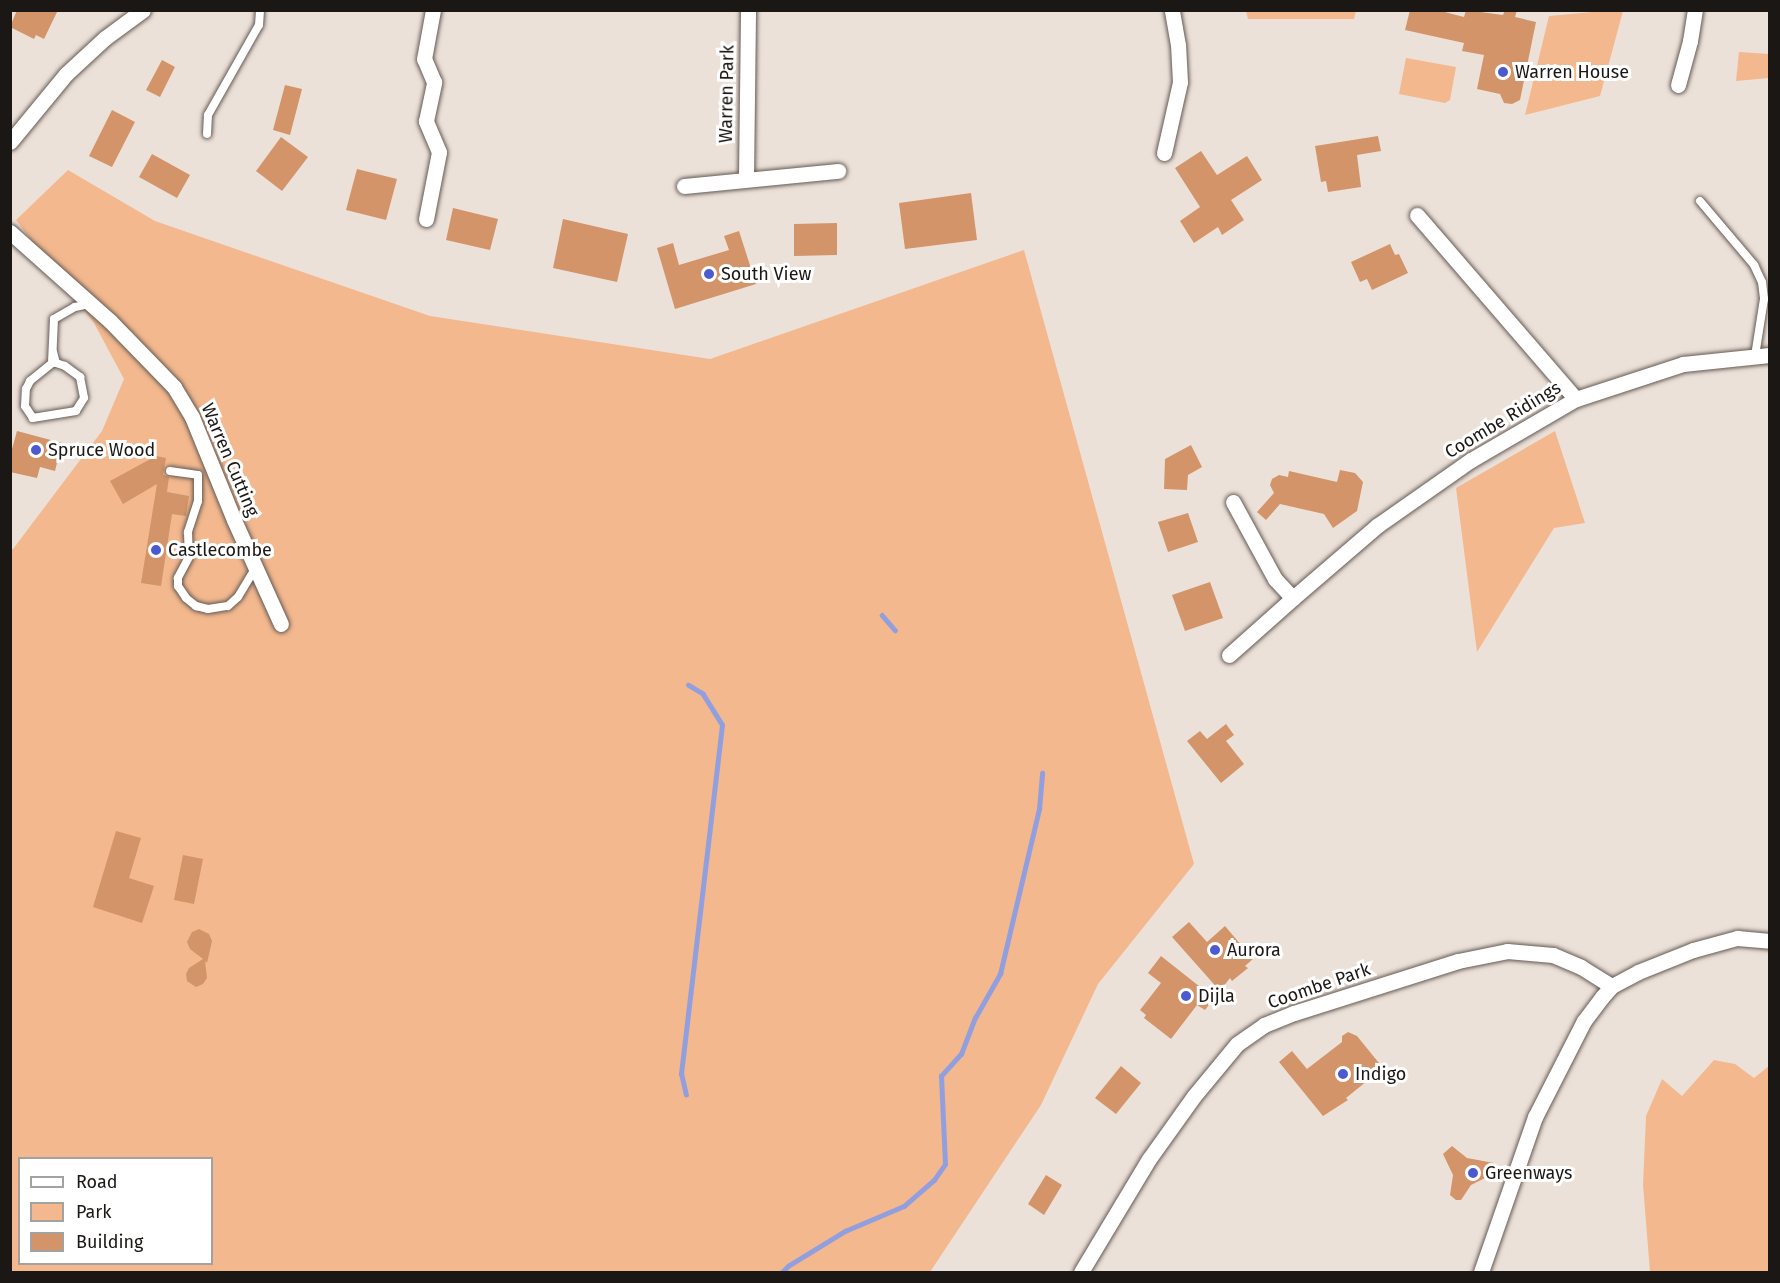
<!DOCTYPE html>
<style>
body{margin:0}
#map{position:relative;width:1780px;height:1283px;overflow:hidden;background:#ece1d9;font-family:"Fira Sans",sans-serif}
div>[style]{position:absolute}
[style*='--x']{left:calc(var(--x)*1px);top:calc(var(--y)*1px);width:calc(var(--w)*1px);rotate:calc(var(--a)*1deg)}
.green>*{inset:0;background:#f3b88e}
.stream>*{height:4.5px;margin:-2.25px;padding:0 2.25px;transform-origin:2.25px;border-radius:2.25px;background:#919fdf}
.building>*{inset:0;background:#d29468}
.roads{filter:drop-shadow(0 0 2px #645a54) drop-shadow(0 0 2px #645a54)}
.service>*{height:8px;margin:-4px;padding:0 4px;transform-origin:4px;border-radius:4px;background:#fff}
.minor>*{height:15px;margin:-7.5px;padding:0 7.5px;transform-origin:7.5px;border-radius:7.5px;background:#fff}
.dots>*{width:16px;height:16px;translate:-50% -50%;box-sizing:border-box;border:3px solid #fff;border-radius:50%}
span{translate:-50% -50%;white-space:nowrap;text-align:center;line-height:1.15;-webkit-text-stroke:6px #fff;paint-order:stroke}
.poi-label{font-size:18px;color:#1b1714}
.left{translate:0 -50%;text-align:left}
.street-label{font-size:18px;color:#1b1714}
.frame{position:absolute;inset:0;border:12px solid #1b1714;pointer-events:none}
.legend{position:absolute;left:18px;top:1157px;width:195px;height:108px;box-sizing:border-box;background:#fff;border:2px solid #a4a2a1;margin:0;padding:8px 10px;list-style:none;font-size:18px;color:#1b1714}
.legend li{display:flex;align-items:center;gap:12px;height:30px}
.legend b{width:30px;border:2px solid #a4a2a1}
</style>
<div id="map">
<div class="green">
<i style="clip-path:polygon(1246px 11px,1246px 10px,1356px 11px,1354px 19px,1248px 19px)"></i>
<i style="clip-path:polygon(1604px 11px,1623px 11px,1600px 96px,1525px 115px,1549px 16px)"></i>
<i style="clip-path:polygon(1739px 52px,1769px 54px,1769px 78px,1736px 81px)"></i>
<i style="clip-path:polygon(1406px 58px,1456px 67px,1450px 100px,1445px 103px,1399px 94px)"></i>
<i style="clip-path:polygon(evenodd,68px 170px,155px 221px,430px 316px,710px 359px,1024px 250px,1194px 864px,1098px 984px,1041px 1105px,930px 1272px,11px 1272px,10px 549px,13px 549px,102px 431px,124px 379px,94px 323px,16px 220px,68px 170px,20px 1158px,212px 1158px,212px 1264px,20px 1264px,20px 1158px)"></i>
<i style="clip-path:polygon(1555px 431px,1585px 523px,1554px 528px,1477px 652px,1456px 488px)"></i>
<i style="clip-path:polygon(1714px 1060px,1735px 1064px,1754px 1078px,1769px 1066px,1769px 1272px,1650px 1272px,1643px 1185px,1646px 1116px,1662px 1079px,1682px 1096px)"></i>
</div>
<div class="stream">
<i style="--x:882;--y:615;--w:20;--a:49"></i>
<i style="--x:686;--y:1095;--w:22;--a:-103"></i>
<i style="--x:681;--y:1074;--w:351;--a:-83.3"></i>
<i style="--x:722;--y:725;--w:36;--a:-122"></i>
<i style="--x:703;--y:694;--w:17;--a:-149"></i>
<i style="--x:782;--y:1272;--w:8;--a:-45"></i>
<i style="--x:788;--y:1266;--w:67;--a:-31.6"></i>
<i style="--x:845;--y:1231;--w:64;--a:-23"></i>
<i style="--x:904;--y:1206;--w:40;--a:-41"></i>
<i style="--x:934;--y:1180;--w:19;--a:-55"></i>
<i style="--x:945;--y:1164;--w:88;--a:-92.6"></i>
<i style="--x:941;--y:1076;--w:30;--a:-48"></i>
<i style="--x:961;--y:1054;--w:39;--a:-69"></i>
<i style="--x:975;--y:1018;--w:51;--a:-60.4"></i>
<i style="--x:1000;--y:974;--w:170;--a:-76.7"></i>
<i style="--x:1039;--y:809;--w:36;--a:-85"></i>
</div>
<div class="building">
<i style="clip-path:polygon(17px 10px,58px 10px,44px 39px,36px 35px,34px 39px,10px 27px)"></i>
<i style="clip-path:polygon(1410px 10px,1437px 10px,1464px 17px,1466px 10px,1503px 15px,1505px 10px,1517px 10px,1515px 17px,1536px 22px,1520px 100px,1512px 104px,1504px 103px,1500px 94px,1477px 89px,1484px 55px,1462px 51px,1464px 43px,1405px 30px)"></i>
<i style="clip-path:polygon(162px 60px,175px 67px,160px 97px,146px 90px)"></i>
<i style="clip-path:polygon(285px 85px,302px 89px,290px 135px,273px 130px)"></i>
<i style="clip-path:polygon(112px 110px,135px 122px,112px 167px,89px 156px)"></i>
<i style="clip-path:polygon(1378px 136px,1381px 151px,1357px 155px,1361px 187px,1328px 192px,1326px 181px,1321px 182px,1315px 146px)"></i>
<i style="clip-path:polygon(281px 137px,308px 157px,282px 191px,256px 171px)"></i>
<i style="clip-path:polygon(1201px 151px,1217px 175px,1247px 156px,1262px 180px,1231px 200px,1244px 220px,1222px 235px,1218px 227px,1194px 243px,1180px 221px,1200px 207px,1175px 168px)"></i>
<i style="clip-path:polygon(152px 154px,190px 175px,177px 198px,139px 177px)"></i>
<i style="clip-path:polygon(357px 169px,397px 179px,386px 220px,346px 210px)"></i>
<i style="clip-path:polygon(971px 193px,977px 240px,905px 249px,899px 203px)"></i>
<i style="clip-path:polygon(453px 208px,498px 219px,490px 250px,446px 240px)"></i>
<i style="clip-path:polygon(563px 219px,628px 234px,617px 282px,553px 268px)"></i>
<i style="clip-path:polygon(837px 223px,837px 255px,794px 256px,794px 224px)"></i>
<i style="clip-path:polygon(739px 231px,756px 284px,675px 309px,657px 248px,673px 243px,679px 265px,729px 250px,724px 236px)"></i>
<i style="clip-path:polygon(1390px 244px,1395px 255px,1399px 254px,1408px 273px,1372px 290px,1367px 279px,1360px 282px,1351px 262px)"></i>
<i style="clip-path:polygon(17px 431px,62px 443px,55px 471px,40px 467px,37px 478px,10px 472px,10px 456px)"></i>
<i style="clip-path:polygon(1191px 445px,1202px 467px,1188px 475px,1187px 490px,1164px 489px,1165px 459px)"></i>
<i style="clip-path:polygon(156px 456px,166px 458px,163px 475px,169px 477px,167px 492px,189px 496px,186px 516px,172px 514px,161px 586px,141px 583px,157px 484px,123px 504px,110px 481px)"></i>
<i style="clip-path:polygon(1340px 470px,1355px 473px,1363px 482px,1357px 511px,1333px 528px,1324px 514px,1280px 504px,1266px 520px,1257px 512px,1274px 493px,1270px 485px,1272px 479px,1279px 475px,1288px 477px,1289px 471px,1337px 482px)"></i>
<i style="clip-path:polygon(1188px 513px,1198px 542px,1168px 552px,1158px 522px)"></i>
<i style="clip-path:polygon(1210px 582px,1223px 618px,1185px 631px,1172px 595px)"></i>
<i style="clip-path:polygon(1226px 724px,1234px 735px,1226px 741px,1244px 764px,1221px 783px,1187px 741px,1200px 731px,1207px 739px)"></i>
<i style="clip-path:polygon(116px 831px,141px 838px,129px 878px,154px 886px,142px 923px,93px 907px)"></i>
<i style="clip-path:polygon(183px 855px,203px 859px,194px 904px,174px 900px)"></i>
<i style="clip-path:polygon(1189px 922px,1207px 942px,1225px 926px,1253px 959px,1245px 966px,1248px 968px,1232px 981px,1230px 978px,1220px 991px,1172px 937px)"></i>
<i style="clip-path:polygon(199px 929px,209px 934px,212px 941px,207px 963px,205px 961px,207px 978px,203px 984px,196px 987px,187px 981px,186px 974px,189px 968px,203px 959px,190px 949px,187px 942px,192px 932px)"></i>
<i style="clip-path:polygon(1161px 956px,1214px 998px,1205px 1010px,1197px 1005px,1171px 1039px,1144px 1018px,1146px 1015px,1140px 1010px,1161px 983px,1148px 973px)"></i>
<i style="clip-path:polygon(1348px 1032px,1357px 1036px,1383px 1068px,1346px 1098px,1348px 1100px,1323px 1116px,1279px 1062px,1292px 1051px,1307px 1069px,1342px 1042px,1342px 1036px)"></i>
<i style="clip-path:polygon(1121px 1066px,1141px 1083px,1116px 1114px,1095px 1098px)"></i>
<i style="clip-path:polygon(1452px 1146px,1467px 1158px,1494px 1163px,1496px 1168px,1491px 1175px,1471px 1185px,1461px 1200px,1456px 1200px,1450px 1195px,1453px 1175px,1443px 1154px)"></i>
<i style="clip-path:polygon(1046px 1175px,1062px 1185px,1044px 1215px,1028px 1204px)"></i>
</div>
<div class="roads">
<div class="service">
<i style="--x:207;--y:134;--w:19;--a:-87"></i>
<i style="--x:208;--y:115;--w:103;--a:-60.5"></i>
<i style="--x:259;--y:25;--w:15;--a:-86"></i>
<i style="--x:1700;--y:201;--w:84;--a:49.8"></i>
<i style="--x:1754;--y:265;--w:19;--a:65"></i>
<i style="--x:1762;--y:282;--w:17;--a:83"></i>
<i style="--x:1764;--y:299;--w:58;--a:99"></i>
<i style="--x:53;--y:352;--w:11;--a:75"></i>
<i style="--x:56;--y:363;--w:9;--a:18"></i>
<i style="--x:65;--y:366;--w:19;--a:36"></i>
<i style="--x:80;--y:377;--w:21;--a:79"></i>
<i style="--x:84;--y:398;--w:15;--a:122"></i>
<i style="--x:76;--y:411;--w:44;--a:170.8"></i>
<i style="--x:33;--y:418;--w:14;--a:-124"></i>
<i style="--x:25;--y:406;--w:17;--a:-87"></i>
<i style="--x:26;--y:389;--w:9;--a:-63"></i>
<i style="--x:30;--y:381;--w:28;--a:-39"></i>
<i style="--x:52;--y:363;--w:44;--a:-87.4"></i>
<i style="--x:54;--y:319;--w:24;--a:-30"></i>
<i style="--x:75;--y:307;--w:14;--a:-12"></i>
<i style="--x:170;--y:471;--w:28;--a:8"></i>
<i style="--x:198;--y:475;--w:26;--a:90"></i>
<i style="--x:198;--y:501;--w:33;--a:108"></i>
<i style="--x:188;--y:532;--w:25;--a:88"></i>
<i style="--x:189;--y:557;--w:24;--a:118"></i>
<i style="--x:178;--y:578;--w:8;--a:90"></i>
<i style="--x:178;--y:586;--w:14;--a:56"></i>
<i style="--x:186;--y:598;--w:13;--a:39"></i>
<i style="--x:196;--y:606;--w:12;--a:14"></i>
<i style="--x:208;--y:609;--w:20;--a:-9"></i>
<i style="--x:228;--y:606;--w:13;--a:-42"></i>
<i style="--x:238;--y:597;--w:33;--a:-59"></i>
</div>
<div class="minor">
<i style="--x:1678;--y:85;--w:46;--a:-74.7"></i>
<i style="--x:1690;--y:41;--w:31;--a:-81"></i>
<i style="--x:10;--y:142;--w:88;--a:-50.5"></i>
<i style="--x:66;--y:74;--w:53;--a:-42.7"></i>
<i style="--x:105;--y:38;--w:47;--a:-36.4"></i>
<i style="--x:1164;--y:153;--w:73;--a:-77.3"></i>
<i style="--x:1180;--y:82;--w:37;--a:-93"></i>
<i style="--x:1178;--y:45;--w:36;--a:-100"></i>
<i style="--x:746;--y:178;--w:168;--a:-89.3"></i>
<i style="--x:684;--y:186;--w:155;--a:-5.6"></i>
<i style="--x:1417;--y:215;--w:243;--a:49.2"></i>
<i style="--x:426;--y:219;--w:68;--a:-79"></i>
<i style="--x:439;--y:152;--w:34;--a:-113"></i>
<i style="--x:426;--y:121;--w:40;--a:-78"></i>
<i style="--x:434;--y:82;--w:25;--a:-113"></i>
<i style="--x:424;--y:59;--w:50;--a:-79.6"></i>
<i style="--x:10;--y:232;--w:134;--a:41.7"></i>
<i style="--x:110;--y:321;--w:92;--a:45.9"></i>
<i style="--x:174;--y:387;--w:35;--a:59"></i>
<i style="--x:192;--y:417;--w:111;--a:67.8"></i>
<i style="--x:234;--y:520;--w:114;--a:65.7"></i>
<i style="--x:1233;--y:502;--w:88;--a:61.4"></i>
<i style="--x:1275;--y:579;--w:26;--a:47"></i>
<i style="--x:1293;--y:598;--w:112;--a:-40.7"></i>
<i style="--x:1378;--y:525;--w:113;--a:-35"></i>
<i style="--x:1471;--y:460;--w:121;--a:-30.2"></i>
<i style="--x:1576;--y:399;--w:113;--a:-18.1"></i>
<i style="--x:1683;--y:364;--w:87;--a:-5.9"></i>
<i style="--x:1229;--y:655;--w:86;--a:-41.7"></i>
<i style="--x:1081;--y:1272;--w:132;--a:-59"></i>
<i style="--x:1149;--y:1159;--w:77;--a:-54.5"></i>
<i style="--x:1194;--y:1096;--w:67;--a:-50.4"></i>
<i style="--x:1237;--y:1044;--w:33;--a:-35"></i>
<i style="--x:1264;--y:1025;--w:32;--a:-22"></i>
<i style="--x:1294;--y:1013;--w:172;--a:-17.6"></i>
<i style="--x:1458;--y:961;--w:50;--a:-11.5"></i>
<i style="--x:1507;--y:951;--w:46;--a:5"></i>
<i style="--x:1553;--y:955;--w:30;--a:23"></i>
<i style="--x:1581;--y:967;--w:36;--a:32"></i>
<i style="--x:1481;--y:1272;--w:164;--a:-70.8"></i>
<i style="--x:1535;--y:1117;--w:108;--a:-63"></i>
<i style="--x:1584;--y:1021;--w:30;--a:-53"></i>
<i style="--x:1602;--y:997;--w:15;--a:-48"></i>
<i style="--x:1612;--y:986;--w:30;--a:-28"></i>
<i style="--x:1638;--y:972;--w:59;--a:-21.8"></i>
<i style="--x:1693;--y:950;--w:46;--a:-15.3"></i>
<i style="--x:1737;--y:938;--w:33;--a:5"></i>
</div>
</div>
<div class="dots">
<i style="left:1503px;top:72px;background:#4d59cf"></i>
<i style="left:709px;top:274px;background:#4d59cf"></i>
<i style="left:36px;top:450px;background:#4d59cf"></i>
<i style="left:156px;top:550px;background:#4d59cf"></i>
<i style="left:1215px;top:950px;background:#4d59cf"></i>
<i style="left:1186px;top:996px;background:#4d59cf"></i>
<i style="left:1343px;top:1074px;background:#4d59cf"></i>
<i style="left:1473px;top:1173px;background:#4d59cf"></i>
</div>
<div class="poi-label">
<span class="left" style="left:1515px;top:72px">Warren House</span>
<span class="left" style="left:721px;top:274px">South View</span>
<span class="left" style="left:48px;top:450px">Spruce Wood</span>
<span class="left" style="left:168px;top:550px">Castlecombe</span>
<span class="left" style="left:1227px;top:950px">Aurora</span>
<span class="left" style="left:1198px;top:996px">Dijla</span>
<span class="left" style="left:1355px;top:1074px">Indigo</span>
<span class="left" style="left:1485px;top:1173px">Greenways</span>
</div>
<div class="street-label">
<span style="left:727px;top:94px;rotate:-89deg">Warren Park</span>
<span style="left:1503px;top:420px;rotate:-31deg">Coombe Ridings</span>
<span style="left:230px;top:460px;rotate:67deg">Warren Cutting</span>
<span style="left:1319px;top:986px;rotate:-19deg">Coombe Park</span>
</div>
<div class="frame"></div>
<ul class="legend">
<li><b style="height:8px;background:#fff"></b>Road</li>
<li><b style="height:16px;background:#f3b88e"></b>Park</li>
<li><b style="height:16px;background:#d29468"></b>Building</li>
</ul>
</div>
